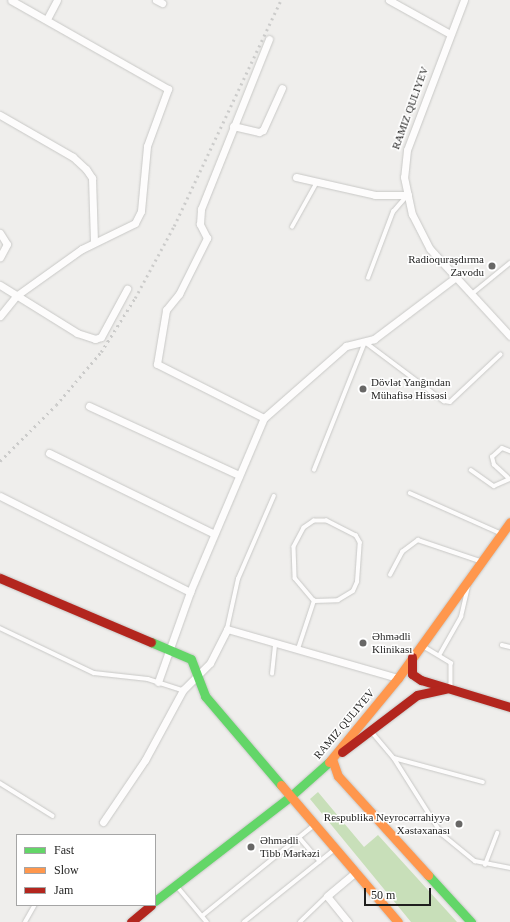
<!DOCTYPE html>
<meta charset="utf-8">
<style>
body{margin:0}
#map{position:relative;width:510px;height:922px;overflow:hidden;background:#efeeec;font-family:"Times New Roman",serif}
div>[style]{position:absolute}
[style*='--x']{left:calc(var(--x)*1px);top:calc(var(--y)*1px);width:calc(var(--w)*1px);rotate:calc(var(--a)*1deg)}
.green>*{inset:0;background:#c8dfb9}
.roads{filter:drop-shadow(0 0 1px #c8c8c6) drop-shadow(0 0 1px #c8c8c6)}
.lane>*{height:3.5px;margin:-1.75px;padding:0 1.75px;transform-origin:1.75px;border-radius:1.75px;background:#fdfcfc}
.street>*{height:7px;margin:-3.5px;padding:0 3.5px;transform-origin:3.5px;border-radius:3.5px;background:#fdfcfc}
.fast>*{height:9px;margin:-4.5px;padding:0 4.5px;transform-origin:4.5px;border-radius:4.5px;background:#63d668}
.slow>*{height:9px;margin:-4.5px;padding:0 4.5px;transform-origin:4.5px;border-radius:4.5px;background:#ff974d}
.jam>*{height:9px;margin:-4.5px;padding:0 4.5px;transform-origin:4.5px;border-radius:4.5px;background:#b3261e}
.rail>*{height:2.5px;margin-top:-1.25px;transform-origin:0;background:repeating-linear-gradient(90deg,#cbcbca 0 2px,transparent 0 6px)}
.dots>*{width:11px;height:11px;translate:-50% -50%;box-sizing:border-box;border:2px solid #fff;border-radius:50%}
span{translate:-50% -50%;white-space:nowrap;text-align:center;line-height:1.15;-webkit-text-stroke:3px #fff;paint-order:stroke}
.street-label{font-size:11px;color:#1f1f1e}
.poi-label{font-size:11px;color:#1f1f1e}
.right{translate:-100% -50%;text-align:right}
.left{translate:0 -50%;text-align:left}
.legend{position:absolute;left:16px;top:834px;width:140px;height:72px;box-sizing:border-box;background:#fff;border:1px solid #a5a5a5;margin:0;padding:5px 7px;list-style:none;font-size:12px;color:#1f1f1e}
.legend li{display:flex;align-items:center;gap:8px;height:20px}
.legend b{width:20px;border:1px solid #a5a5a5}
.scale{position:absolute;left:364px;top:888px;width:67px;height:18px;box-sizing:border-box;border:2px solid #1f1f1e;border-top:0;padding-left:5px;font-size:12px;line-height:14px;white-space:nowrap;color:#1f1f1e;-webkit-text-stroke:3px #fff;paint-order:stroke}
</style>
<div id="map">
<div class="green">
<i style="clip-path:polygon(318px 792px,364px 847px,378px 835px,457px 922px,411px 922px,310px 799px)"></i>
</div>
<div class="roads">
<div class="lane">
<i style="--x:292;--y:227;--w:51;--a:-60.9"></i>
<i style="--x:368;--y:278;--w:71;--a:-69.3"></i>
<i style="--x:393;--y:212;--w:23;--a:-49"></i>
<i style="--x:472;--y:294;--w:49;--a:-39.2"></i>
<i style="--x:314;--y:470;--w:138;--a:-68.3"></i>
<i style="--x:365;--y:342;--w:99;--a:36.8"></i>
<i style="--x:444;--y:401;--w:6;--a:9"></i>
<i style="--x:450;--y:402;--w:69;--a:-43.2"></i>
<i style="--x:471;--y:470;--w:28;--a:35"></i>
<i style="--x:494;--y:486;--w:17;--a:-24"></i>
<i style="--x:508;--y:478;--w:19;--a:-137"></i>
<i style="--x:494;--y:465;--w:8;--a:-104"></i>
<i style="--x:492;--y:457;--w:13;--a:-42"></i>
<i style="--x:502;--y:448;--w:9;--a:21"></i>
<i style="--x:410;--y:493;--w:98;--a:24"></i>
<i style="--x:390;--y:575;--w:26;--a:-62"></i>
<i style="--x:402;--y:552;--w:20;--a:-37"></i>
<i style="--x:418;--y:540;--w:65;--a:18.7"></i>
<i style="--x:0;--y:628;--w:104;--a:25.6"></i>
<i style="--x:94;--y:673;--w:54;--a:6.3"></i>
<i style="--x:148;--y:679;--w:36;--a:18"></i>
<i style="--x:227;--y:629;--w:51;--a:-77.6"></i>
<i style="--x:238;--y:579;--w:90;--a:-66.6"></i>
<i style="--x:502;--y:645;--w:8;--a:14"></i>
<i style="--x:423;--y:646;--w:33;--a:31"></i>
<i style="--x:451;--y:663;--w:25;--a:90"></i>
<i style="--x:298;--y:649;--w:51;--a:-71.6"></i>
<i style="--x:314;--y:601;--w:24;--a:-2"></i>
<i style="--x:338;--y:600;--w:17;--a:-31"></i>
<i style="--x:353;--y:591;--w:10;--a:-66"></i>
<i style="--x:357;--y:582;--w:39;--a:-86"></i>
<i style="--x:360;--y:543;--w:8;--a:-120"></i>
<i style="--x:356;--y:536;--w:33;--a:-153"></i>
<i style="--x:327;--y:521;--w:13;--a:180"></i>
<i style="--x:314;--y:521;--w:12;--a:145"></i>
<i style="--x:304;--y:528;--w:21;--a:118"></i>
<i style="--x:294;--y:547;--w:31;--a:88"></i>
<i style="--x:295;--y:578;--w:30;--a:50"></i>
<i style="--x:440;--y:654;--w:43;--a:-60.4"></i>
<i style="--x:461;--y:617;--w:32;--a:-77"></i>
<i style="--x:272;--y:674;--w:30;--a:-84"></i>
<i style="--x:372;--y:732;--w:34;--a:50"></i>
<i style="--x:394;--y:758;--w:90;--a:57.7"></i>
<i style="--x:442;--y:834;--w:43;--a:39.3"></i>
<i style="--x:475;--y:861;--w:36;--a:11"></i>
<i style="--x:394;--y:758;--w:92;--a:15.1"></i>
<i style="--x:0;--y:783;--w:62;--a:31.9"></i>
<i style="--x:299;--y:837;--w:32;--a:49"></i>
<i style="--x:485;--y:865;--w:34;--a:-69"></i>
<i style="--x:177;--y:886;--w:47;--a:50.2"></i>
<i style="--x:202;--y:916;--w:143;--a:-39"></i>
<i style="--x:25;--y:922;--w:20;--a:-60"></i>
<i style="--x:244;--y:922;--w:115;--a:-38.7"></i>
<i style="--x:300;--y:922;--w:37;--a:-44"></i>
</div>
<div class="street">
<i style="--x:156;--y:0;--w:7;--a:27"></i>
<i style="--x:389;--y:0;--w:70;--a:29.1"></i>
<i style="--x:464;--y:0;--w:160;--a:110.8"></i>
<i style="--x:407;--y:150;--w:27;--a:96"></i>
<i style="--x:404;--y:177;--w:38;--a:78"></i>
<i style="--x:412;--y:214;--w:39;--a:63"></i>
<i style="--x:430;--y:249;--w:118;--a:47.4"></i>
<i style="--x:47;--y:19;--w:21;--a:-62"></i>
<i style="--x:0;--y:115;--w:84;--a:29.9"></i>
<i style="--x:73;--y:157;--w:18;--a:43"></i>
<i style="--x:86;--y:169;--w:11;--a:56"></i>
<i style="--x:92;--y:178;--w:64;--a:88.2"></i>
<i style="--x:233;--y:126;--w:27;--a:13"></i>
<i style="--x:259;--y:132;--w:4;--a:-27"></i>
<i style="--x:263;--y:130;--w:46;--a:-65.7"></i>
<i style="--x:296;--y:177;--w:81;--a:12.8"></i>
<i style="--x:375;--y:195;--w:33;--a:0"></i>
<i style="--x:0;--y:233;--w:13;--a:58"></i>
<i style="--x:7;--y:244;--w:15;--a:118"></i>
<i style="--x:0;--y:285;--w:91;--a:31.9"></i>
<i style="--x:77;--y:333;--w:19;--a:18"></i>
<i style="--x:95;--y:339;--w:6;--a:-18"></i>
<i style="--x:101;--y:337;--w:55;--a:-61.6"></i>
<i style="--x:0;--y:316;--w:26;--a:-51"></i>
<i style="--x:16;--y:296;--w:81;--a:-35.5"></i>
<i style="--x:82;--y:249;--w:59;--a:-26.1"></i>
<i style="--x:135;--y:223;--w:13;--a:-63"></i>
<i style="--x:141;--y:211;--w:65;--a:-84.7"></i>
<i style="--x:147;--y:146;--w:61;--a:-69.8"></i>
<i style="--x:168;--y:89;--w:180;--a:-150.5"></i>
<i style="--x:89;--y:406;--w:165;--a:24.7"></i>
<i style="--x:264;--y:418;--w:120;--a:-153.2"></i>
<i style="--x:157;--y:364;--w:55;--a:-80.5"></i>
<i style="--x:166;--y:310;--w:21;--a:-51"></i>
<i style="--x:179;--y:294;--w:63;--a:-63.4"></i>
<i style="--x:207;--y:238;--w:16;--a:-117"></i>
<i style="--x:200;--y:224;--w:15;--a:-86"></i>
<i style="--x:201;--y:209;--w:183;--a:-68.2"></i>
<i style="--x:49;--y:453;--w:184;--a:26.1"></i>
<i style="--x:0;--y:496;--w:213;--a:26.8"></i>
<i style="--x:158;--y:682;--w:96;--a:-70.4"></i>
<i style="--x:190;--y:592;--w:189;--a:-67"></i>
<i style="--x:264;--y:418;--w:109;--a:-41.3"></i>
<i style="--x:346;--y:346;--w:29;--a:-14"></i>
<i style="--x:374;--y:339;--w:103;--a:-37.1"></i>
<i style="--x:103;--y:822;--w:75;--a:-55.9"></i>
<i style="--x:145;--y:760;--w:80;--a:-61.5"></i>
<i style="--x:183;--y:690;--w:38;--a:-45"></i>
<i style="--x:210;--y:663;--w:38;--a:-63"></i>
<i style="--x:227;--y:629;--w:178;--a:16"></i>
<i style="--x:348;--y:922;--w:33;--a:-129"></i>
<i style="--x:327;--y:896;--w:38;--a:-40"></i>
</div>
<div class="fast">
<i style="--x:151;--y:642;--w:43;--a:23"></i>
<i style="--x:191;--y:659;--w:40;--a:69"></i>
<i style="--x:205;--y:696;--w:117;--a:49.5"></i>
<i style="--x:428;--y:875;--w:64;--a:47.5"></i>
<i style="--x:155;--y:901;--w:173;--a:-37.7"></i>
<i style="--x:292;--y:795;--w:50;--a:-41.7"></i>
</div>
<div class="slow">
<i style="--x:332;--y:759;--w:18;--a:71"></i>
<i style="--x:338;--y:776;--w:134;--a:47.7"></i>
<i style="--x:329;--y:762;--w:109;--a:-50.6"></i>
<i style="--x:398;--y:678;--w:192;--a:-54.3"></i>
<i style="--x:281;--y:785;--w:180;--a:49.5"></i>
</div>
<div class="jam">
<i style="--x:0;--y:578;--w:164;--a:23"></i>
<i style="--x:412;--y:657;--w:17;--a:90"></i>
<i style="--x:412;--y:674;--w:11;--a:34"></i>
<i style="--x:421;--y:680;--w:93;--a:16.9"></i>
<i style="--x:342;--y:752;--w:94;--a:-37.2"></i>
<i style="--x:417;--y:695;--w:29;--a:-12"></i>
<i style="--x:131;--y:922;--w:26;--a:-40"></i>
</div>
</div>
<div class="rail">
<i style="--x:0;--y:461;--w:79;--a:-45"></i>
<i style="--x:56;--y:405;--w:70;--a:-49.7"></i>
<i style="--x:101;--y:352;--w:64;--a:-57.8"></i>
<i style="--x:135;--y:298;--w:82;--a:-61.6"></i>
<i style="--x:174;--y:226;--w:250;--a:-64.7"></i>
</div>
<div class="dots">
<i style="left:492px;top:266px;background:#686766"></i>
<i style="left:363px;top:389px;background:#686766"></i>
<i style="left:363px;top:643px;background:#686766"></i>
<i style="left:459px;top:824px;background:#686766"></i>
<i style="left:251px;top:847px;background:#686766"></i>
</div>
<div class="street-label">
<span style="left:410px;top:108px;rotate:-70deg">RAMIZ QULIYEV</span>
<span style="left:344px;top:724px;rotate:-50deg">RAMIZ QULIYEV</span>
</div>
<div class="poi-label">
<span class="right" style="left:484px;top:266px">Radioquraşdırma<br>Zavodu</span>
<span class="left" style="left:371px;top:389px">Dövlət Yanğından<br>Mühafisə Hissəsi</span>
<span class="left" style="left:372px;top:643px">Əhmədli<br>Klinikası</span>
<span class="right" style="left:450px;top:824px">Respublika Neyrocərrahiyyə<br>Xəstəxanası</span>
<span class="left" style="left:260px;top:847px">Əhmədli<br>Tibb Mərkəzi</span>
</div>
<ul class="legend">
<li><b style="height:5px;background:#63d668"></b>Fast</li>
<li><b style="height:5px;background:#ff974d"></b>Slow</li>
<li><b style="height:5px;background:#b3261e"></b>Jam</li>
</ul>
<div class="scale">50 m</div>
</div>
